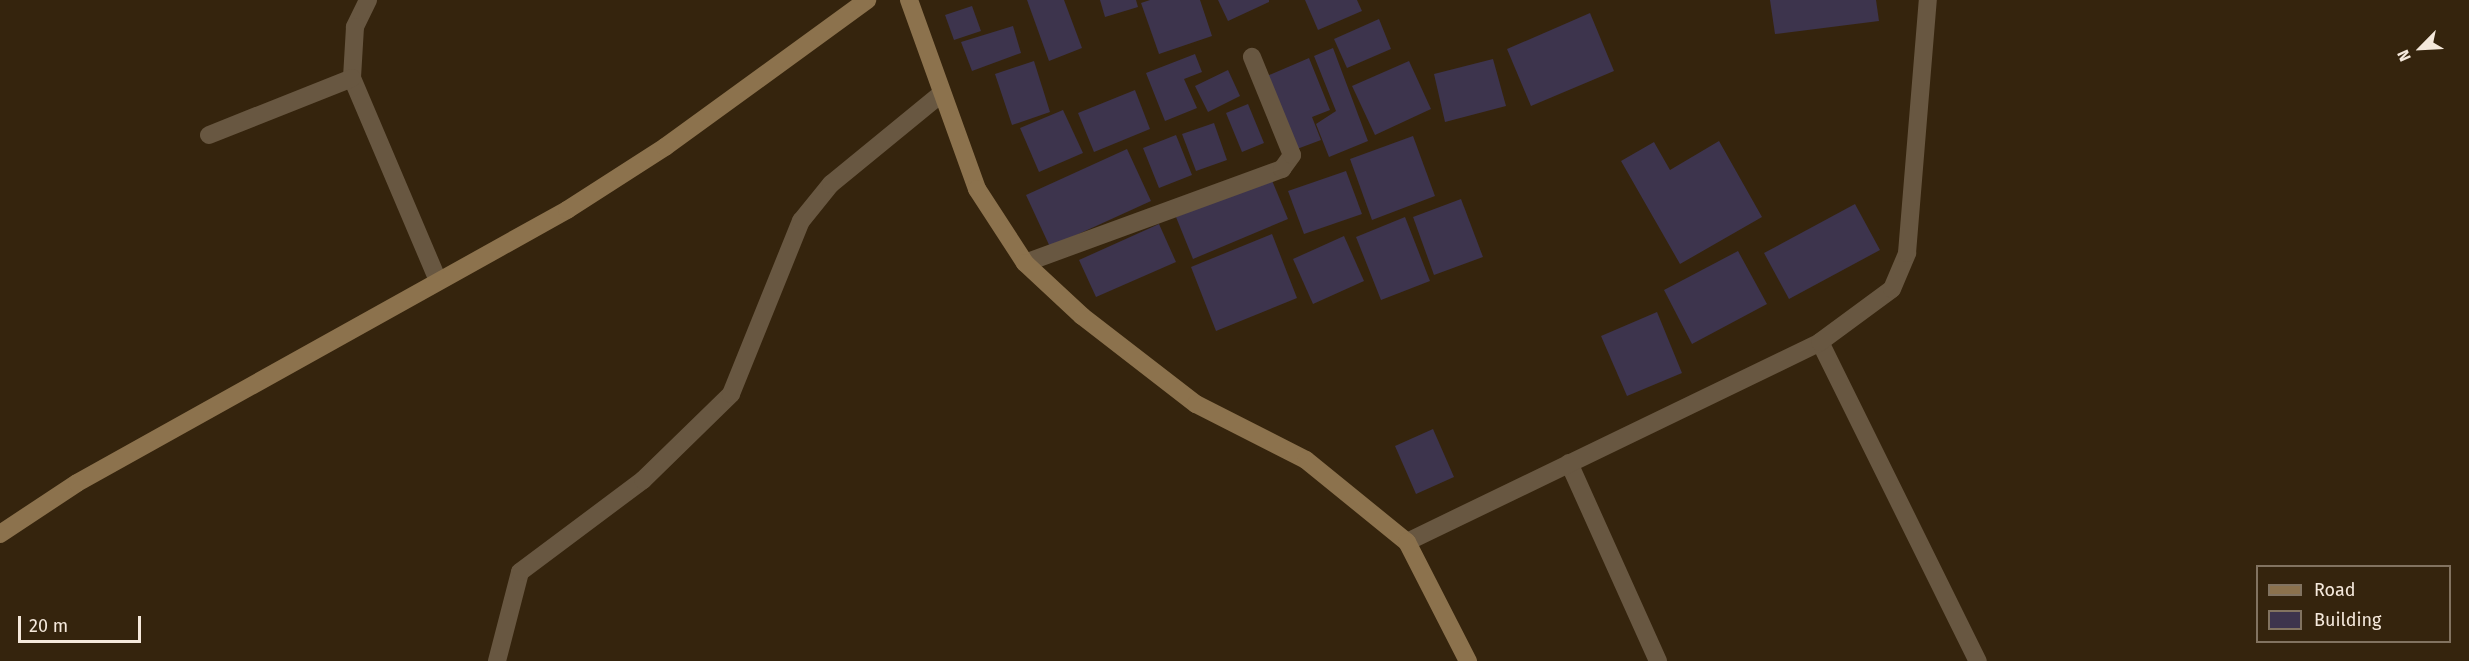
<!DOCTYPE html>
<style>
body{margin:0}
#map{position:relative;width:2469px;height:661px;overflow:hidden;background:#35240d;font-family:"Fira Sans",sans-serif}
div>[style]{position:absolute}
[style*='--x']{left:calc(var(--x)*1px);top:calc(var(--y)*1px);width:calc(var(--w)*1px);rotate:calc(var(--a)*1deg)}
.building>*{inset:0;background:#3d344d}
.street>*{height:18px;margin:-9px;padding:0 9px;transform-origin:9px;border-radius:9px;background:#685741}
.secondary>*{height:18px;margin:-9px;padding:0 9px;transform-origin:9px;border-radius:9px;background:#8c724d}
span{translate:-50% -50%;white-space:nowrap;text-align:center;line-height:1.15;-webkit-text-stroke:4.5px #35240d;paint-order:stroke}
.legend{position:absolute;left:2256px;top:565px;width:195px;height:78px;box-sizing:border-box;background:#35240d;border:2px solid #827360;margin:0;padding:8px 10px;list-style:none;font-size:18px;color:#f5e9dc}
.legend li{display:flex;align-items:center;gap:12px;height:30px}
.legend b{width:30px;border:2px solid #827360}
.north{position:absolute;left:2391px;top:18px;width:60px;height:60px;-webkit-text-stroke:4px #35240d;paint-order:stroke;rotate:246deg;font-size:16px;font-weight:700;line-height:24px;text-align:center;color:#f5e9dc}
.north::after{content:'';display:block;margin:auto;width:21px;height:27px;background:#f5e9dc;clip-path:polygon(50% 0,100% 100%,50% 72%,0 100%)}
.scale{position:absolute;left:18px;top:616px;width:123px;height:27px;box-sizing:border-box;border:3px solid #f5e9dc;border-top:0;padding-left:8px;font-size:18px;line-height:21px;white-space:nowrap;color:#f5e9dc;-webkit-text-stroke:4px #35240d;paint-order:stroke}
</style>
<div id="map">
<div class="building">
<i style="clip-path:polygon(1027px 0,1064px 0,1082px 48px,1049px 61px)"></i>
<i style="clip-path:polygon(1100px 0,1136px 0,1138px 7px,1105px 17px)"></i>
<i style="clip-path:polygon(1150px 0,1200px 0,1212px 36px,1159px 54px,1141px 3px)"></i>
<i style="clip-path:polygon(1218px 0,1269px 0,1269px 2px,1228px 21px)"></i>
<i style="clip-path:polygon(1305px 0,1357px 0,1362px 11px,1318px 30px)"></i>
<i style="clip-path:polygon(1770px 0,1876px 0,1879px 21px,1775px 34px)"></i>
<i style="clip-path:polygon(972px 6px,981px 31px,954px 40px,945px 15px)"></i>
<i style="clip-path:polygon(1590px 13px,1614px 71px,1531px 106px,1507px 49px)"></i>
<i style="clip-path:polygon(1379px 19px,1391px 49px,1347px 68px,1334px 39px)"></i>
<i style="clip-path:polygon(1013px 26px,1021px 53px,972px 71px,961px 42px)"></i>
<i style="clip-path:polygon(1333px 48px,1368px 141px,1329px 157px,1316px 124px,1336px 111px,1314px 56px)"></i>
<i style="clip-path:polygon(1195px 54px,1202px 72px,1184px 79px,1197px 108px,1165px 121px,1146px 73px)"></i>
<i style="clip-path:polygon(1309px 58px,1330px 110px,1312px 117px,1321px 140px,1297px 149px,1267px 76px)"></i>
<i style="clip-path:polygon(1493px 59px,1506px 106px,1445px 122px,1434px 74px)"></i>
<i style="clip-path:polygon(1034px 61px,1050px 112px,1012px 125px,995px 74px)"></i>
<i style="clip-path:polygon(1409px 61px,1431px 109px,1375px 135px,1352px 86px)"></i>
<i style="clip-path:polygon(1228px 70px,1240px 96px,1208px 112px,1195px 86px)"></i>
<i style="clip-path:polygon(1135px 90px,1150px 129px,1094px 152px,1078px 113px)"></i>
<i style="clip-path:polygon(1248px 104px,1264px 143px,1242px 152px,1226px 113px)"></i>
<i style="clip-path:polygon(1063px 110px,1083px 153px,1039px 172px,1020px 128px)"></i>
<i style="clip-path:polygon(1214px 123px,1227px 160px,1196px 171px,1182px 134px)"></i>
<i style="clip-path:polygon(1176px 135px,1192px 175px,1159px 188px,1143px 148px)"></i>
<i style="clip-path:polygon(1413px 136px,1435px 196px,1372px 220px,1350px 159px)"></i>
<i style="clip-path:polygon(1719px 141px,1762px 217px,1680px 264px,1621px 161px,1654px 142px,1670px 170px)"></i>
<i style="clip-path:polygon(1127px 149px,1151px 201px,1050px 247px,1026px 195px)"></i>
<i style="clip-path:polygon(1346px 171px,1362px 214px,1304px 234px,1288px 191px)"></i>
<i style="clip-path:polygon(1271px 178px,1288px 219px,1193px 259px,1176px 217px)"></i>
<i style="clip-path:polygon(1461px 199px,1483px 257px,1434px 275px,1413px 217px)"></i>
<i style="clip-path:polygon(1855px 204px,1880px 250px,1789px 299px,1764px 253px)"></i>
<i style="clip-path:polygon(1405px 217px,1430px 281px,1381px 300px,1356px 237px)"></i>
<i style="clip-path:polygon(1159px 224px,1176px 262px,1096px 297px,1079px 260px)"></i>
<i style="clip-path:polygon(1272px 234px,1297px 298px,1216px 331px,1191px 267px)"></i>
<i style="clip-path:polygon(1344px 236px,1364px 281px,1313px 304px,1293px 259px)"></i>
<i style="clip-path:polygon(1738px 251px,1767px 304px,1692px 344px,1664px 290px)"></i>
<i style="clip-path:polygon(1657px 312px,1682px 373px,1627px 396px,1601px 336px)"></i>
<i style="clip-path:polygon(1433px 429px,1454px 477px,1416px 494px,1395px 446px)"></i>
</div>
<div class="street">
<i style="--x:368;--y:0;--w:30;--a:116"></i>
<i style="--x:355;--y:27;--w:51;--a:93.4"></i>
<i style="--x:352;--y:78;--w:220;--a:67"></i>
<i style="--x:209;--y:135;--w:154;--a:-21.7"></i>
<i style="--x:1025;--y:263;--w:274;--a:-20.1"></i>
<i style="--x:1282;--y:169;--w:17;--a:-54"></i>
<i style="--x:1292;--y:155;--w:106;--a:-112.2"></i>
<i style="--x:1820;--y:342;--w:356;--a:63.7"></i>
<i style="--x:1569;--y:463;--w:217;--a:65.8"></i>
<i style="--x:1407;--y:542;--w:459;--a:-25.8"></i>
<i style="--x:1820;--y:342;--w:89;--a:-36.4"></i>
<i style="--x:1892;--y:289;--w:39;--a:-67"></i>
<i style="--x:1907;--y:253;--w:254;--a:-85.3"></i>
<i style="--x:497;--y:661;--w:92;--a:-75.5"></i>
<i style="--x:520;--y:572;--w:154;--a:-36.8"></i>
<i style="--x:643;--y:480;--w:123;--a:-44.3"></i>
<i style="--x:731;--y:394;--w:187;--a:-68"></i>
<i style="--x:801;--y:221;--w:48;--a:-51"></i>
<i style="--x:831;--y:184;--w:142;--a:-39.3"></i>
</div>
<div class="secondary">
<i style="--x:909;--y:0;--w:201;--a:70.2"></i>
<i style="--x:977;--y:189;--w:88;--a:57"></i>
<i style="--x:1025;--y:263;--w:78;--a:42.9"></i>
<i style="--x:1082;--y:316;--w:144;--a:37.7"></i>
<i style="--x:1196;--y:404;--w:123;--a:27"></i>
<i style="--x:1306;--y:460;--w:130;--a:39.1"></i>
<i style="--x:1407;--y:542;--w:134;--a:62.9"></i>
<i style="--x:0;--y:534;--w:92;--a:-33.5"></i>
<i style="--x:77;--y:483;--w:561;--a:-29.12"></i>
<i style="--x:567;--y:210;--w:117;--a:-32.7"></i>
<i style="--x:665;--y:147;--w:250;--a:-36"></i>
</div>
<ul class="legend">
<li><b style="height:8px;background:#8c724d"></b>Road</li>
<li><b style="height:16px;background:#3d344d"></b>Building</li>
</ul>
<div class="north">N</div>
<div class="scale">20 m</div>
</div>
